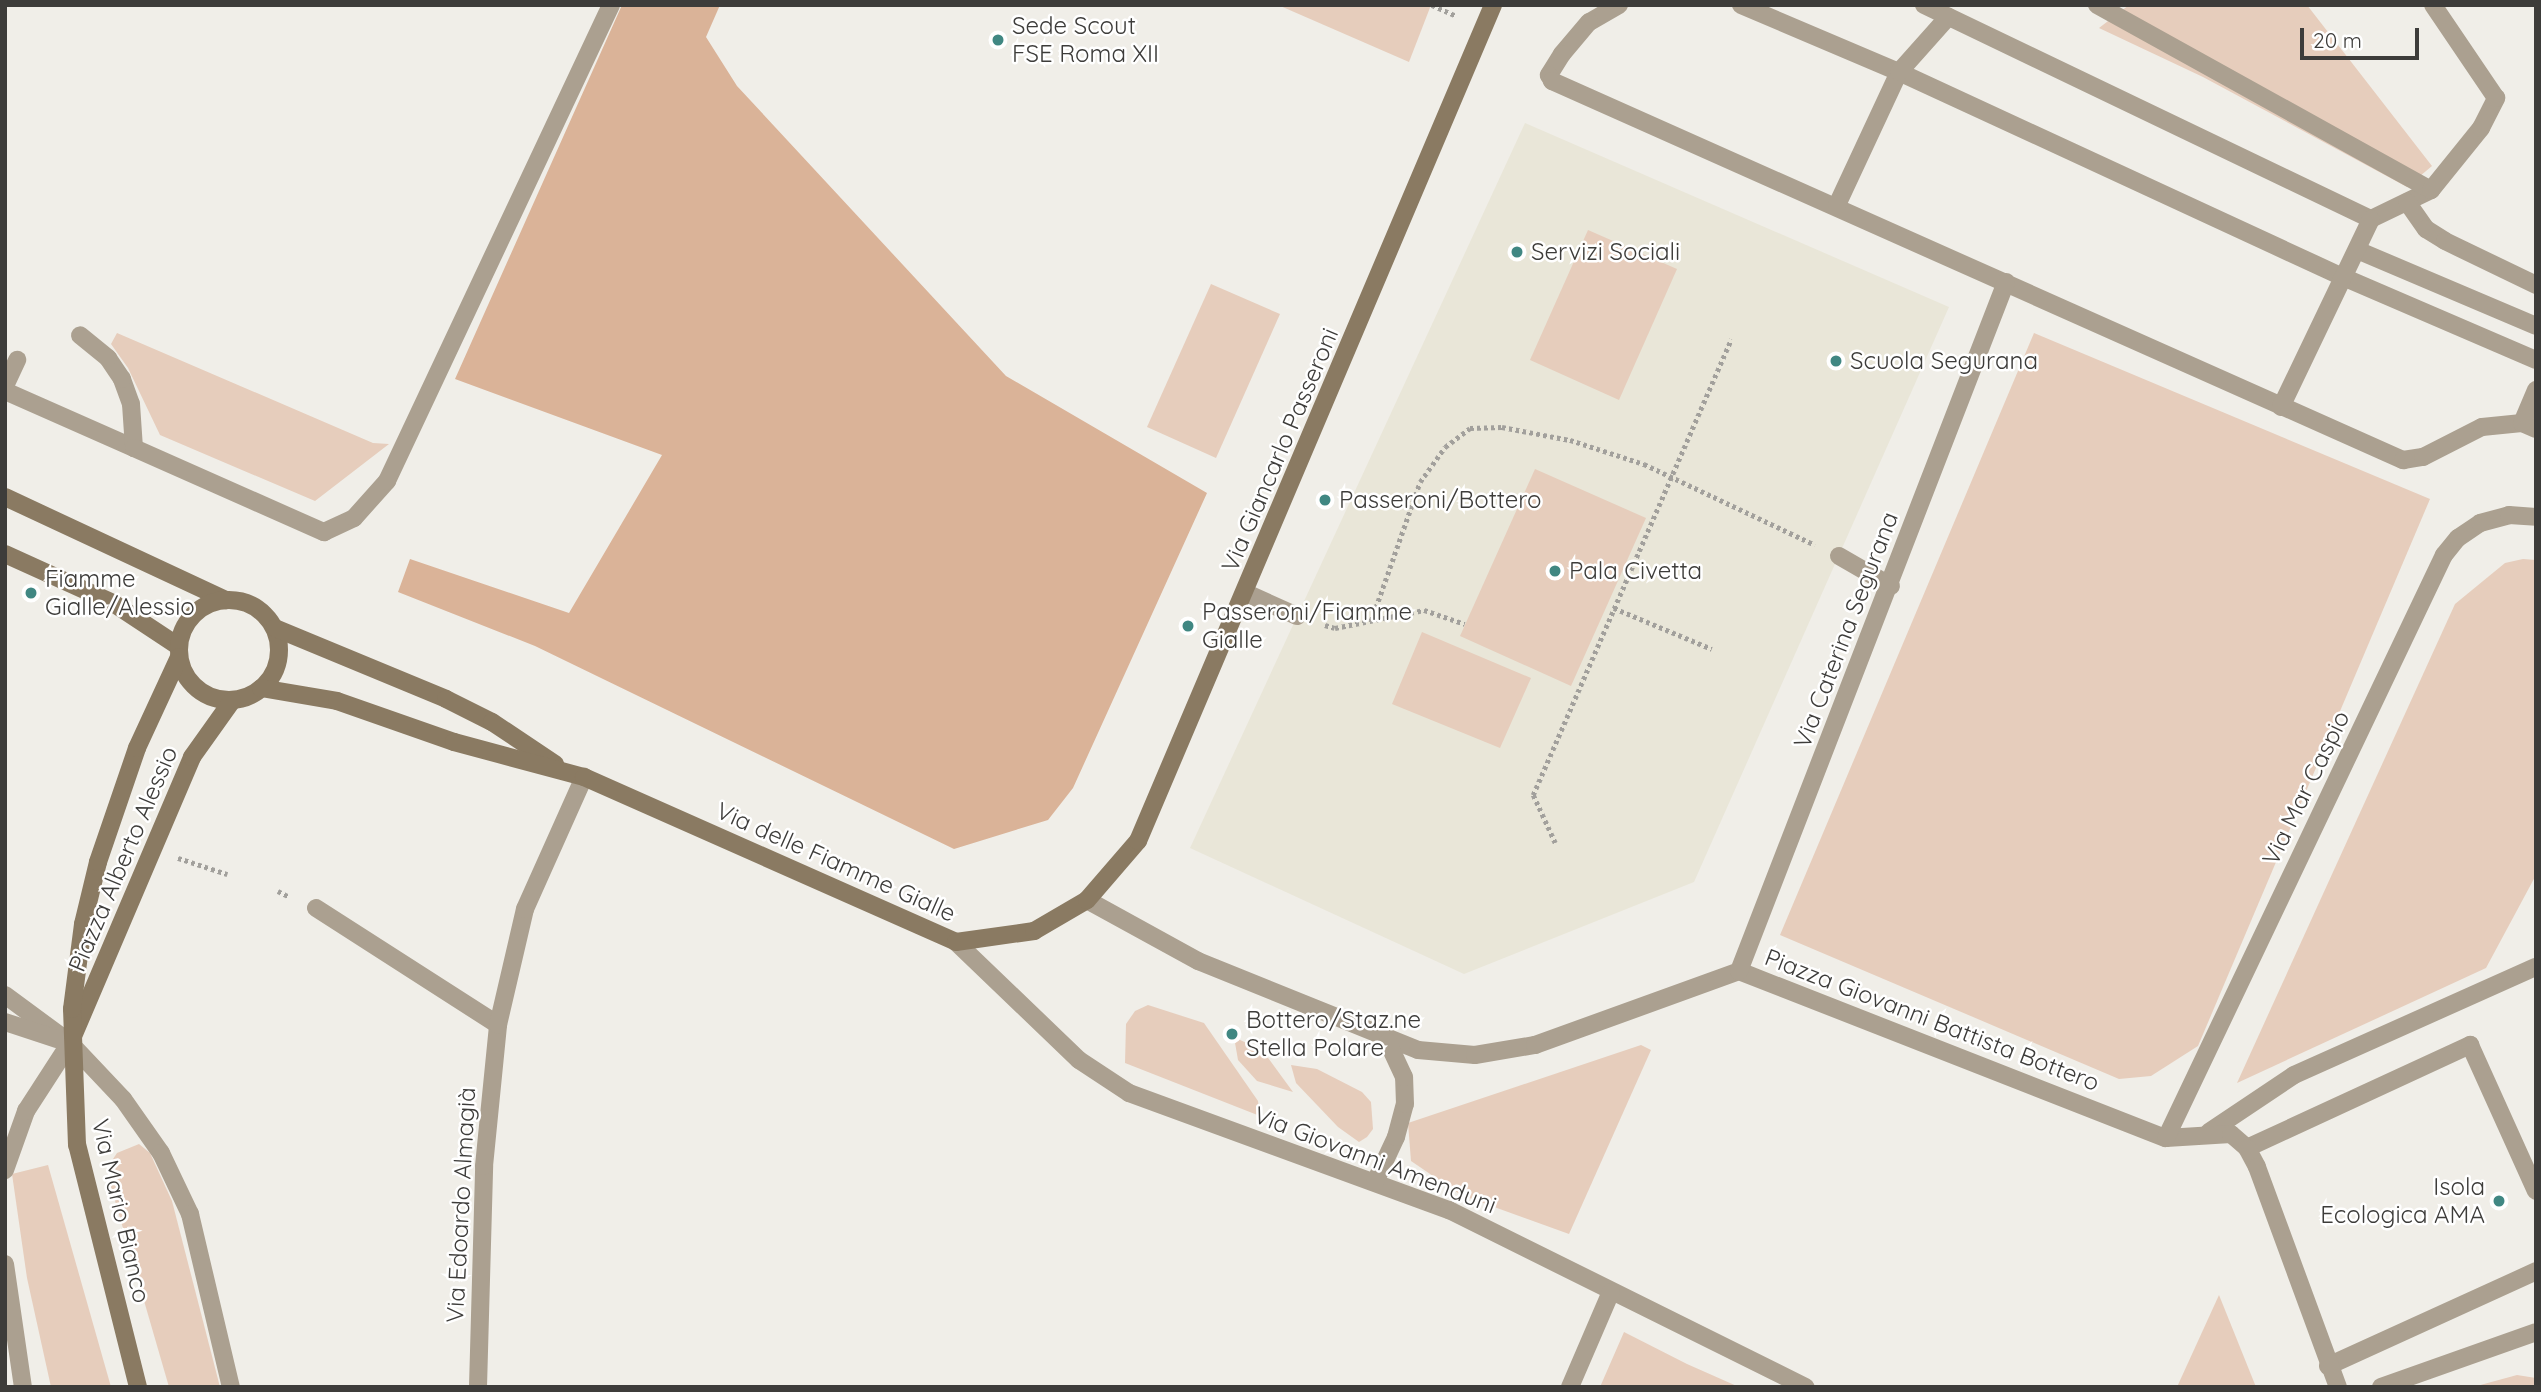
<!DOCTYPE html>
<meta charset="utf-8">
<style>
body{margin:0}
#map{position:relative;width:2541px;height:1392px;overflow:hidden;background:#f0eee8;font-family:Quicksand,sans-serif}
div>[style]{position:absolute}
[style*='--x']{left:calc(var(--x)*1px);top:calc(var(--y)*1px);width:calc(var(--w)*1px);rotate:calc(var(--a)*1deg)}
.built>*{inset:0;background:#e9e6d8}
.green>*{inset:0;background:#e6cdbc}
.forest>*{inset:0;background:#dab398}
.path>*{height:4.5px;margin-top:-2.25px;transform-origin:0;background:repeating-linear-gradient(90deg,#a2a09c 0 3.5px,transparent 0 7px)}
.lane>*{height:18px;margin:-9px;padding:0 9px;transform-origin:9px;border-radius:9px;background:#aba090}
.street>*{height:18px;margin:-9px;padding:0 9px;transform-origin:9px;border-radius:9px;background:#aba090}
.secondary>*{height:18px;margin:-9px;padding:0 9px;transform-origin:9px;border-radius:9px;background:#8a7a62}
.secondary>.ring{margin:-9px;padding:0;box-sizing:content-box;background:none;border:18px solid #8a7a62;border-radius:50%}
.dots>*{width:19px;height:19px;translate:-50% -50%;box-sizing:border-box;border:4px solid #fff;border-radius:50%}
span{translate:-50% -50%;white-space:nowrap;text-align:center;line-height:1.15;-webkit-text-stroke:5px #fff;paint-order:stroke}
.poi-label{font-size:24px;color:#3d3c3a}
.left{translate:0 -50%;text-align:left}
.right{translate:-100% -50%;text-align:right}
.street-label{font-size:24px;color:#3d3c3a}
.frame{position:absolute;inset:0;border:7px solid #3d3c3a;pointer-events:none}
.scale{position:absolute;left:2300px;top:28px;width:119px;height:32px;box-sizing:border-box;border:4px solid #3d3c3a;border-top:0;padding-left:9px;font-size:21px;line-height:24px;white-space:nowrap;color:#3d3c3a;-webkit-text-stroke:5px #fff;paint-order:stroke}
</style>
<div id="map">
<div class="built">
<i style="clip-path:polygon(1525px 123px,1949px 307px,1694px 882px,1464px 974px,1190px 848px)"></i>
</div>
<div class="green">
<i style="clip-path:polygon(1278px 5px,1431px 5px,1409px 62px)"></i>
<i style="clip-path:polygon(2129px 5px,2307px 5px,2432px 166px,2407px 187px,2203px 77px,2099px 28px)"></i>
<i style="clip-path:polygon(1588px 230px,1677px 269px,1619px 400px,1530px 360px)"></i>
<i style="clip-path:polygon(1211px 284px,1280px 314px,1216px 458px,1147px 427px)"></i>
<i style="clip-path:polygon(117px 333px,373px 443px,389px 444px,315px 501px,160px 435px,128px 368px,111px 344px)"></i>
<i style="clip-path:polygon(2034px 333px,2430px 499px,2198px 1046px,2151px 1076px,2119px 1079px,1780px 935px)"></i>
<i style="clip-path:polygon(1535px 469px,1646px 518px,1571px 686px,1460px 636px)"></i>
<i style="clip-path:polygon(2523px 559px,2536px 560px,2536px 875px,2486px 968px,2237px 1083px,2455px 604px,2505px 563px)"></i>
<i style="clip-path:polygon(1422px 632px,1531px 678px,1500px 748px,1392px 704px)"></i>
<i style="clip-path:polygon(1148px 1005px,1204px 1023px,1258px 1101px,1260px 1116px,1125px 1063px,1126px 1024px,1135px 1011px)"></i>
<i style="clip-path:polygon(1234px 1037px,1263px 1051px,1293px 1092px,1257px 1081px,1238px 1060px)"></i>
<i style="clip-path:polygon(1641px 1045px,1651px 1050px,1569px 1234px,1461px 1195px,1411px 1161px,1408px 1123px)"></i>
<i style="clip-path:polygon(1291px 1065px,1317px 1069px,1362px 1092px,1371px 1102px,1373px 1129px,1367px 1137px,1359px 1142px,1338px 1127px,1296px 1083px)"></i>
<i style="clip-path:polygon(139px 1144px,150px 1153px,172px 1201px,220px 1387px,169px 1387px,109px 1180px,109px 1165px,117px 1153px)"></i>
<i style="clip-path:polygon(48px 1165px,111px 1387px,51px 1387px,27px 1278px,12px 1174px)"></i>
<i style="clip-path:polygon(2219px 1295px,2256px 1387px,2177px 1387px)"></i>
<i style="clip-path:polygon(1624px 1332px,1687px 1364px,1739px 1387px,1600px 1387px)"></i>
<i style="clip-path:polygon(2517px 1375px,2536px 1378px,2536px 1387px,2473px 1387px)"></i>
</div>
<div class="forest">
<i style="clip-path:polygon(622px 5px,720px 5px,706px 37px,737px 86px,1006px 376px,1207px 493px,1073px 788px,1048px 820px,954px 849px,535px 646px,398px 592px,410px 559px,569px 613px,662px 455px,455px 379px)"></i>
</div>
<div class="path">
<i style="--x:1432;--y:5;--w:27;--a:24"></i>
<i style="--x:1614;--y:608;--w:106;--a:22.7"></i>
<i style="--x:1371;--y:621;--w:147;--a:-70.6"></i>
<i style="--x:1420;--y:482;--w:43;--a:-54.5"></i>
<i style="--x:1445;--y:447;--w:31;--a:-37"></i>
<i style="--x:1470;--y:428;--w:32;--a:-2"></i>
<i style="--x:1502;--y:427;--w:69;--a:10.8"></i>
<i style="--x:1570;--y:440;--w:78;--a:18"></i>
<i style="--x:1644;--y:464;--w:189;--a:25.3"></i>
<i style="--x:1325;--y:625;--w:10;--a:17"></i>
<i style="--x:1335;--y:628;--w:91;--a:-11.4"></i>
<i style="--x:1424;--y:610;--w:43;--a:18.9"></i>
<i style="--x:1555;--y:843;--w:53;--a:-114.6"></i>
<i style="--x:1533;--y:795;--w:497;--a:-66.5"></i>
<i style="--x:178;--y:858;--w:52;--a:18.1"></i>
<i style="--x:278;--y:891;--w:13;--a:27"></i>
</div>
<div class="lane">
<i style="--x:1619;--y:5;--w:34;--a:150"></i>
<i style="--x:1589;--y:22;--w:42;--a:130.2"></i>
<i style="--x:1562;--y:54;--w:25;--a:122"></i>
<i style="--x:1549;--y:75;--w:7;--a:63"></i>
<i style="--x:1552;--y:81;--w:932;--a:24.01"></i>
<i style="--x:2403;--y:460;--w:20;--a:-9"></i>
<i style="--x:2423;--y:457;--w:66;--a:-27"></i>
<i style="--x:2482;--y:427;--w:40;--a:-5.7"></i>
<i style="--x:2522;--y:423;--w:15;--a:23"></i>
<i style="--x:1741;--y:5;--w:172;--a:23"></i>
<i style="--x:1899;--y:72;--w:489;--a:24.8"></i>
<i style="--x:2343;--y:277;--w:210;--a:23.3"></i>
<i style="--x:1924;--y:5;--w:496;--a:25.6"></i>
<i style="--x:2371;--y:219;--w:67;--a:-25.8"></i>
<i style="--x:2431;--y:190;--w:382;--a:-151"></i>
<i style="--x:2431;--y:190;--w:80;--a:-51.1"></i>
<i style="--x:2481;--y:128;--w:34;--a:-63"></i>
<i style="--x:2496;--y:98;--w:112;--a:-124.1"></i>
<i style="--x:2407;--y:202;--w:33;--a:55"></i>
<i style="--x:2426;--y:229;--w:22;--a:32"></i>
<i style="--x:2445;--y:241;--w:101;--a:25.8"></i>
<i style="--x:1837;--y:205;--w:147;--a:-65"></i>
<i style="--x:1899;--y:72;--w:74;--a:-48.3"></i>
<i style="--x:2357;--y:250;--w:194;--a:23"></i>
<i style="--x:5;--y:386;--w:29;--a:-65"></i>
<i style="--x:5;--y:391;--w:141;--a:23.8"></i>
<i style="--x:134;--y:448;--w:44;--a:-93.9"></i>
<i style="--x:131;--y:404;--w:27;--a:-110"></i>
<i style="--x:122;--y:379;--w:25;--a:-124"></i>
<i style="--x:108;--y:358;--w:36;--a:-141"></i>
<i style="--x:2281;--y:407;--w:208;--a:-64.4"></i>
<i style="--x:2522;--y:423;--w:36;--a:-67"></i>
<i style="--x:134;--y:448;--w:208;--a:23.9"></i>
<i style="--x:324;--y:532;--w:33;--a:-25"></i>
<i style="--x:354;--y:518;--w:50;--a:-48.3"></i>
<i style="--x:387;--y:481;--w:526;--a:-64.8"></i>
<i style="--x:1839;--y:556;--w:60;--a:30"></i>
<i style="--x:1246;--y:593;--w:56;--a:24.3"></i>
<i style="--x:2209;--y:1132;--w:102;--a:-33.8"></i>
<i style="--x:2294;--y:1075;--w:265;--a:-24.1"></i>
<i style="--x:2247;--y:1148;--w:246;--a:-24.8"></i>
<i style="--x:2470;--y:1045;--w:160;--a:65.7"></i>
<i style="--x:2328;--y:1366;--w:229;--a:-24.5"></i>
<i style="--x:2381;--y:1387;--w:164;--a:-19.5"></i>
</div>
<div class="street">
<i style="--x:1087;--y:900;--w:127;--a:28.8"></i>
<i style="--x:1198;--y:961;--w:237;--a:22"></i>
<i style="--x:1418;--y:1050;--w:57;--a:5"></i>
<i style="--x:1475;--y:1055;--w:61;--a:-9.5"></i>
<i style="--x:1535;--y:1045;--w:217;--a:-19.9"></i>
<i style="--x:1739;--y:971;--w:458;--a:21.4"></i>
<i style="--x:2166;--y:1138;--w:65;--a:-3.5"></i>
<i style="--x:2231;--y:1134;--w:21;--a:41"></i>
<i style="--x:2247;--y:1148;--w:21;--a:62"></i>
<i style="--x:2257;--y:1167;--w:234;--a:69.8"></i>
<i style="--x:316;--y:908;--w:216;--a:32.7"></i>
<i style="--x:956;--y:942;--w:170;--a:43.8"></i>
<i style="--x:1079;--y:1060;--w:60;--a:33.4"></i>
<i style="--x:1129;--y:1093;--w:341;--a:20.1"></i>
<i style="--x:1449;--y:1210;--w:398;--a:26.4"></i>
<i style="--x:1739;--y:971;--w:739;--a:-68.82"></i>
<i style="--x:5;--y:995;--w:81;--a:36.4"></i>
<i style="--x:70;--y:1043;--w:77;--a:46.6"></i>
<i style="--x:123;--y:1099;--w:66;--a:54.9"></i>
<i style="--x:161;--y:1153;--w:68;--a:64.6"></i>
<i style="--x:190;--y:1214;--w:178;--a:76.7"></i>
<i style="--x:5;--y:1022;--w:55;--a:18.1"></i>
<i style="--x:2166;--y:1138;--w:646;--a:-64.51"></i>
<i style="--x:2444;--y:555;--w:22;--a:-51"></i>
<i style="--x:2458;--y:538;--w:27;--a:-34"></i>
<i style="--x:2480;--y:523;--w:30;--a:-15"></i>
<i style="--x:2509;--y:515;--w:27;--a:4"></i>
<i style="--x:5;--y:1170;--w:63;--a:-70.4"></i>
<i style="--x:26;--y:1111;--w:81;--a:-57.1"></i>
<i style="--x:1375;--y:1182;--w:50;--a:-65"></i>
<i style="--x:1396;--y:1137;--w:34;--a:-75"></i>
<i style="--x:1405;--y:1104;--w:27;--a:-92"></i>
<i style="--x:1404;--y:1077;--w:38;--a:-115"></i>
<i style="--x:5;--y:1264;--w:124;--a:81.7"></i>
<i style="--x:478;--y:1387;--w:221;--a:-88.4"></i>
<i style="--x:484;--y:1166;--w:142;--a:-84.3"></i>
<i style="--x:498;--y:1025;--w:119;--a:-76.9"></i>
<i style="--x:525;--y:909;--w:145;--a:-65.9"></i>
<i style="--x:1570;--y:1387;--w:103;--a:-66.7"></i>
</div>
<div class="secondary">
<i style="--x:5;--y:497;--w:244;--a:25"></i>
<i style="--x:5;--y:554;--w:119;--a:24.4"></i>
<i style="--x:113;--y:603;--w:78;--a:33.5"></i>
<i class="ring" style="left:179px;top:600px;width:82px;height:82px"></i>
<i style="--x:275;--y:628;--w:185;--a:22.5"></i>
<i style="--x:446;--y:699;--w:51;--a:26.6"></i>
<i style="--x:492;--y:722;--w:76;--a:33.7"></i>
<i style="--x:261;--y:688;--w:77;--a:9.7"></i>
<i style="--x:337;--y:701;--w:124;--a:19.3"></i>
<i style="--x:454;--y:742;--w:135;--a:15.1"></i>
<i style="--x:584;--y:777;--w:407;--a:23.9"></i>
<i style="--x:956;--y:942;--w:79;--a:-8"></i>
<i style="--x:1034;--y:931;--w:61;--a:-30.3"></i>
<i style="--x:1087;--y:900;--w:78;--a:-49.2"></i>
<i style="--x:1138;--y:841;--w:908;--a:-66.99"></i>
<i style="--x:74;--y:1034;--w:301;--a:-66.9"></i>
<i style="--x:192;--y:757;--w:69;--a:-54.5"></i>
<i style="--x:138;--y:1387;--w:250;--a:-104.1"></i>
<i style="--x:77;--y:1145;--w:136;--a:-92.1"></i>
<i style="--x:72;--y:1009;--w:86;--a:-82.6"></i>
<i style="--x:83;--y:924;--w:64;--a:-76.4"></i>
<i style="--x:98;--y:862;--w:120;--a:-71.1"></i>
<i style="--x:137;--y:748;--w:100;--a:-65.2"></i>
</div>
<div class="dots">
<i style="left:998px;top:40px;background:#408782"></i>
<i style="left:1517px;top:252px;background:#408782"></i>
<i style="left:1836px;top:361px;background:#408782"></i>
<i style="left:1325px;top:500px;background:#408782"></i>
<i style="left:1555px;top:571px;background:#408782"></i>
<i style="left:31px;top:593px;background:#408782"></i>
<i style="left:1188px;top:626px;background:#408782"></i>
<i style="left:1232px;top:1034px;background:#408782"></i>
<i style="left:2499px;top:1201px;background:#408782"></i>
</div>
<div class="poi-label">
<span class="left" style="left:1012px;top:40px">Sede Scout<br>FSE Roma XII</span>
<span class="left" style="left:1531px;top:252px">Servizi Sociali</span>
<span class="left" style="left:1850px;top:361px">Scuola Segurana</span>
<span class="left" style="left:1339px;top:500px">Passeroni/Bottero</span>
<span class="left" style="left:1569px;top:571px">Pala Civetta</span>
<span class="left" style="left:45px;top:593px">Fiamme<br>Gialle/Alessio</span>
<span class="left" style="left:1202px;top:626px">Passeroni/Fiamme<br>Gialle</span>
<span class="left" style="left:1246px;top:1034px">Bottero/Staz.ne<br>Stella Polare</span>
<span class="right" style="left:2485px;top:1201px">Isola<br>Ecologica AMA</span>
</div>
<div class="street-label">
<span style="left:1280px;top:450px;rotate:-67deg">Via Giancarlo Passeroni</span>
<span style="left:1846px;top:630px;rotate:-69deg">Via Caterina Segurana</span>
<span style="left:2306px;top:788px;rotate:-64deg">Via Mar Caspio</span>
<span style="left:123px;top:859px;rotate:-67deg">Piazza Alberto Alessio</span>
<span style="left:836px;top:862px;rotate:24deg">Via delle Fiamme Gialle</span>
<span style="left:1932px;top:1020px;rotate:21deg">Piazza Giovanni Battista Bottero</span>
<span style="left:1375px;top:1160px;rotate:21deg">Via Giovanni Amenduni</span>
<span style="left:461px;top:1205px;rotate:-87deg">Via Edoardo Almagià</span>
<span style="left:121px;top:1211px;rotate:77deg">Via Mario Bianco</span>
</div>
<div class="frame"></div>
<div class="scale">20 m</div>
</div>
